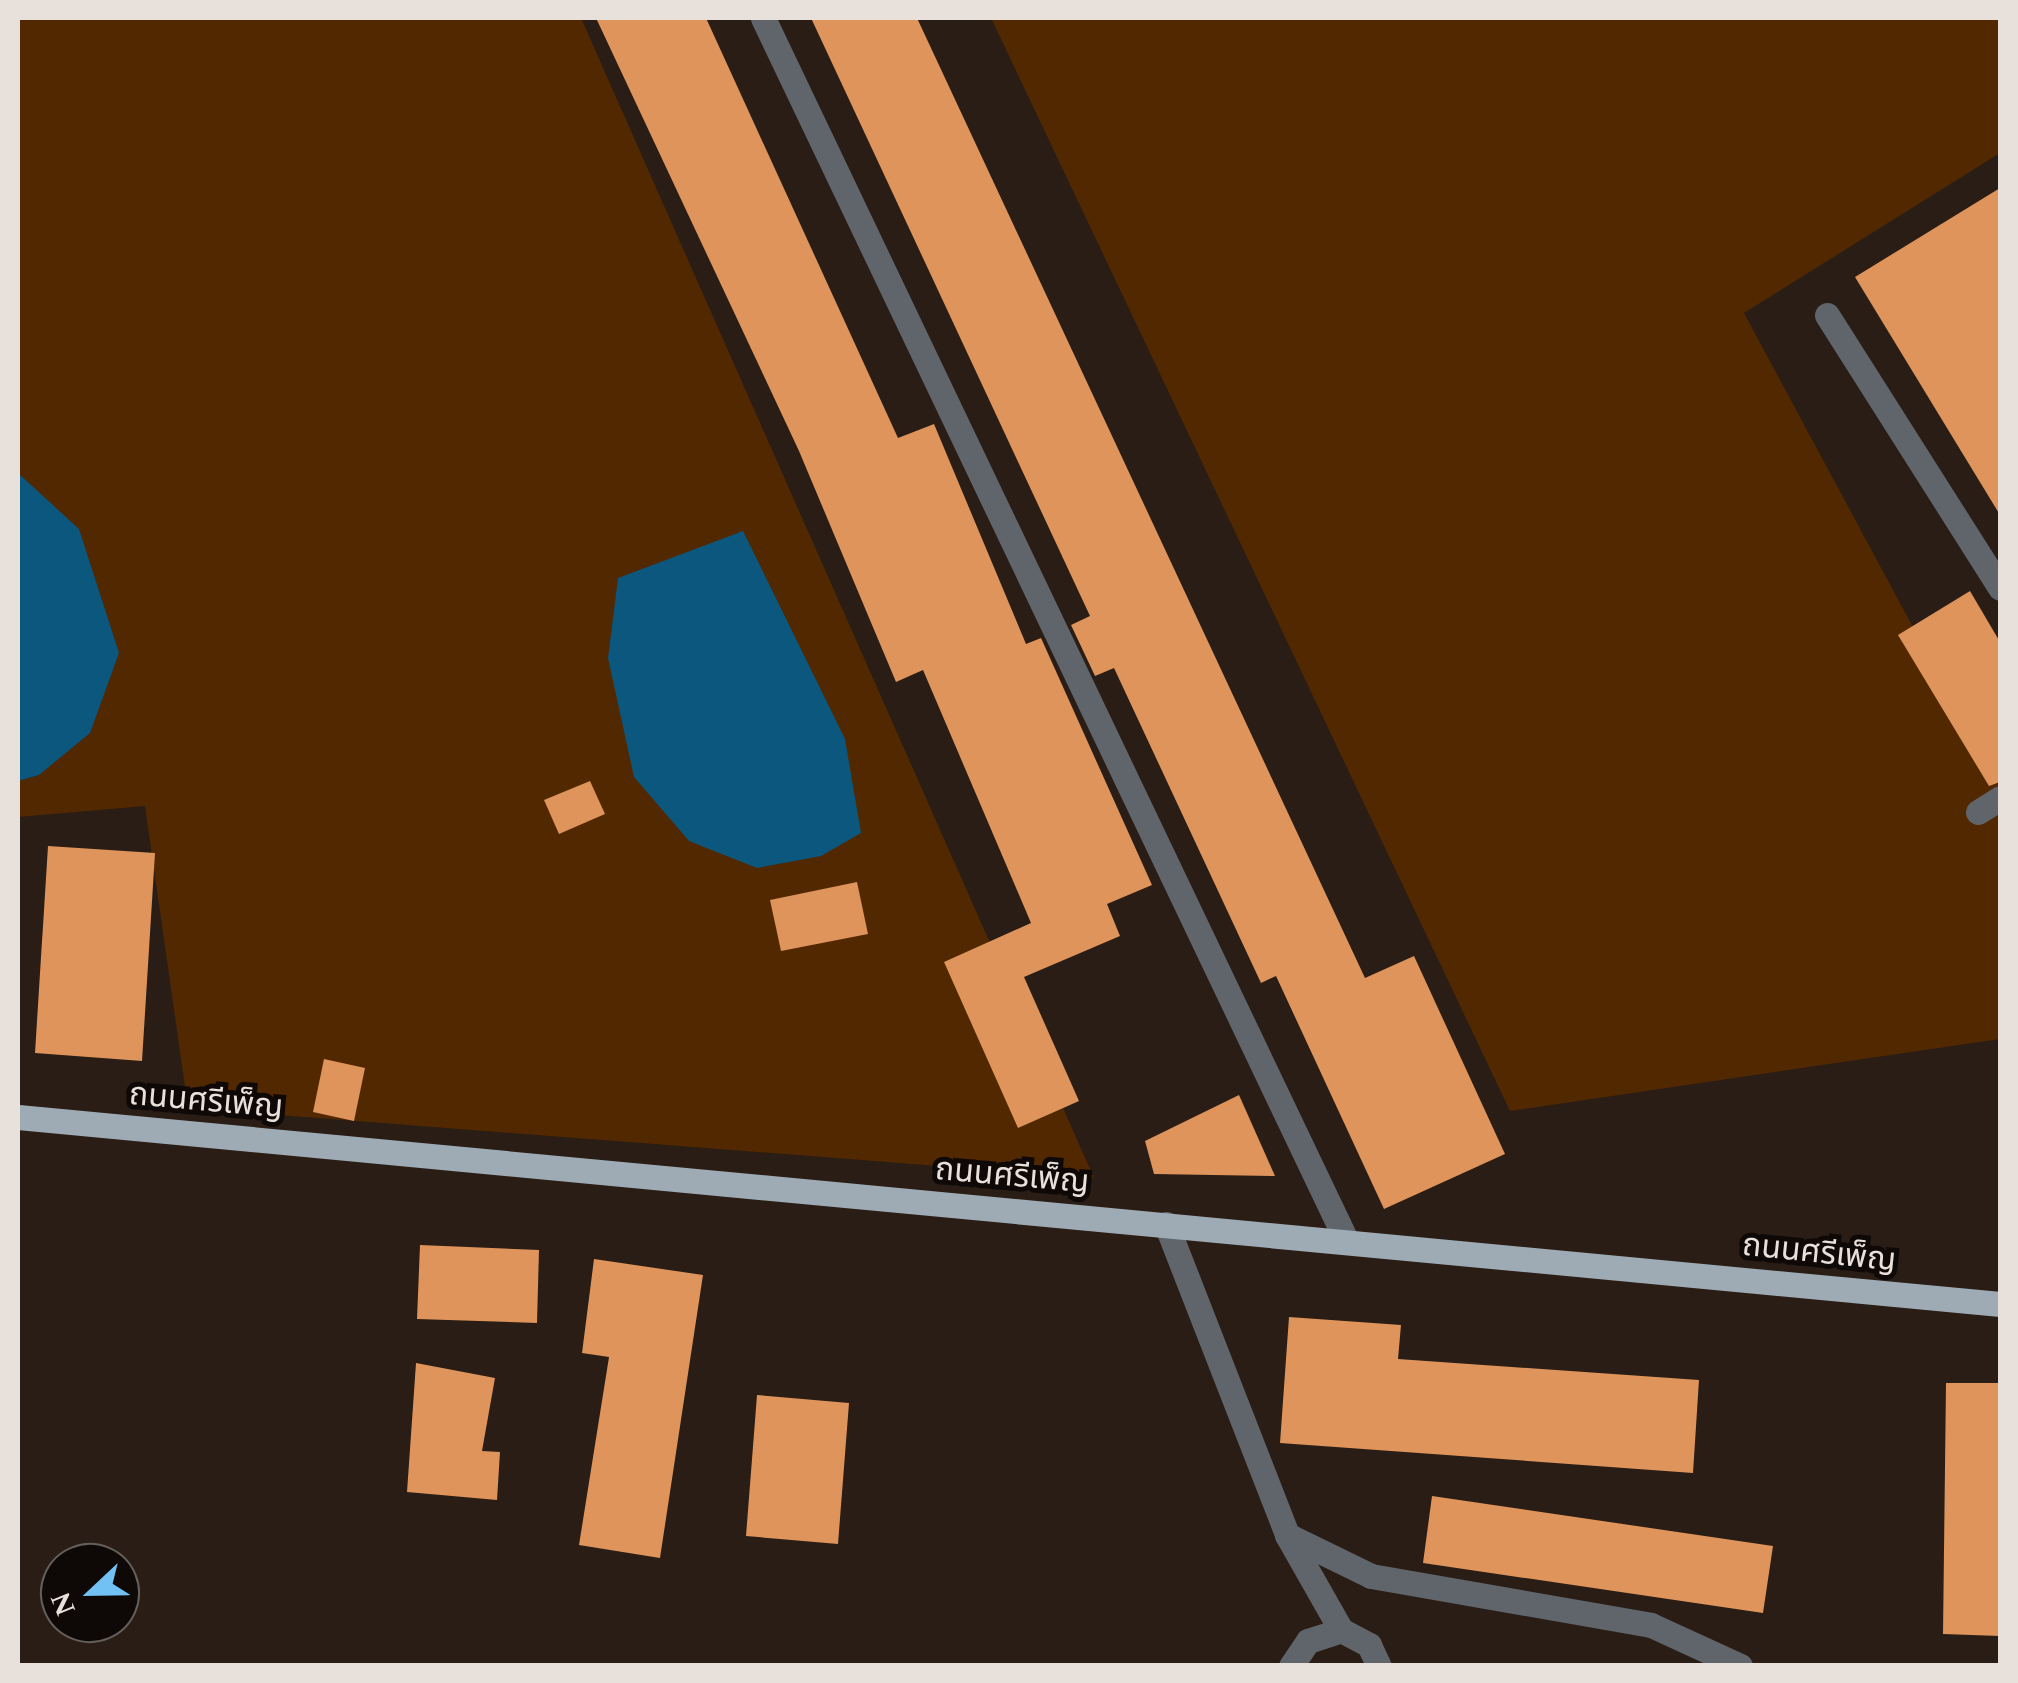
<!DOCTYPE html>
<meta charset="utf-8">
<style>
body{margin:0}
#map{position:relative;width:2018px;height:1683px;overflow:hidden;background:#291d15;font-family:Spectral,"Noto Sans Thai",serif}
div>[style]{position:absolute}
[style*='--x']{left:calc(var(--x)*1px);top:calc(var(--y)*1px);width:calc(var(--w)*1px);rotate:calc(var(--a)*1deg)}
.green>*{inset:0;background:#522800}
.water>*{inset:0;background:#0b577e}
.building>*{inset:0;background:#de945b}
.minor>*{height:25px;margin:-12.5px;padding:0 12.5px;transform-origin:12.5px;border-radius:12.5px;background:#5f656a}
.major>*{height:25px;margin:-12.5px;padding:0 12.5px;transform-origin:12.5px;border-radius:12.5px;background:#9eabb4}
span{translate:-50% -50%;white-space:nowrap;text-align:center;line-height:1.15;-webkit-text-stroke:10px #0e0906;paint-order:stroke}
.street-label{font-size:32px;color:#e8e0da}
.frame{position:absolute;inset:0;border:20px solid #e8e0da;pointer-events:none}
.north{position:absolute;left:40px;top:1543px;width:100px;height:100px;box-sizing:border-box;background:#0e0906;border:2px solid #655f5b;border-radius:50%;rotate:248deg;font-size:28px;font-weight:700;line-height:40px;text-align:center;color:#e8e0da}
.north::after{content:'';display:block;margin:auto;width:35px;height:45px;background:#71c1f5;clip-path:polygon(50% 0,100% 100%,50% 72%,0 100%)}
</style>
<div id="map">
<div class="green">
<i style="clip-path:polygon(18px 18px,581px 18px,1094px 1178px,188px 1108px,145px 806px,18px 817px,18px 781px,39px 775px,18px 473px)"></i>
<i style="clip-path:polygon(991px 18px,2000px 18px,2000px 153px,1744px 313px,2000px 789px,2000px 1039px,1510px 1111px)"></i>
</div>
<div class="water">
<i style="clip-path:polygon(18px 473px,79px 529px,119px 653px,90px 733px,39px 775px,18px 781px)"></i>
<i style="clip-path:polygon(743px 531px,845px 739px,861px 833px,821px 856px,757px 868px,689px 841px,634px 777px,608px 658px,618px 578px)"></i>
</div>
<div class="building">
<i style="clip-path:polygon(596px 18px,706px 18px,898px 438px,934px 424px,1026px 644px,1041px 638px,1152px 885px,1107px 904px,1120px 936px,1024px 977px,1079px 1101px,1018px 1128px,944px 962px,1031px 923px,923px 670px,896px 682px,799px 451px)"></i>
<i style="clip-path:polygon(811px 18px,917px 18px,1365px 978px,1414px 956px,1505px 1154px,1384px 1209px,1276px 976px,1261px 983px,1114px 668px,1095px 676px,1071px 625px,1090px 616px)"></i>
<i style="clip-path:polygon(2000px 188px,2000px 515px,1855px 277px)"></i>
<i style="clip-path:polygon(1970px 591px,2000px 642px,2000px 782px,1989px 786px,1898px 635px)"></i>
<i style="clip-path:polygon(590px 781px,605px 814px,559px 834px,544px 800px)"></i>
<i style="clip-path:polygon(48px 846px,155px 853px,142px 1061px,35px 1053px)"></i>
<i style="clip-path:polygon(857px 882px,868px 934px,781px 951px,770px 900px)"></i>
<i style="clip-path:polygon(324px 1059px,365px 1068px,354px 1121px,313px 1112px)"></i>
<i style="clip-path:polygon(1239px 1095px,1275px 1176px,1154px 1174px,1145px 1141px)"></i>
<i style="clip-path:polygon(420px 1245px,539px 1250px,537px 1323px,417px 1319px)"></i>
<i style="clip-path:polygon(594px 1259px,703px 1275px,660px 1558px,579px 1545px,609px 1357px,582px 1353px)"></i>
<i style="clip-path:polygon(1289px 1317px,1401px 1325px,1398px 1359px,1699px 1380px,1693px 1473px,1280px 1443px)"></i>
<i style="clip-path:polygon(416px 1363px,495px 1378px,482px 1451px,500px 1452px,497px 1500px,407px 1492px)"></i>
<i style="clip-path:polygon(1946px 1383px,2000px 1383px,2000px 1636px,1943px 1634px)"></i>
<i style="clip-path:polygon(757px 1395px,849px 1403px,838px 1544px,746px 1536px)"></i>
<i style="clip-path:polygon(1432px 1496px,1773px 1546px,1763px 1613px,1423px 1563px)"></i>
</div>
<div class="minor">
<i style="--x:763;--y:18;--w:1354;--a:64.49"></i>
<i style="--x:1827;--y:315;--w:323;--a:57.6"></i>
<i style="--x:1978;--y:812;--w:26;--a:-32"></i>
<i style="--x:1166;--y:1224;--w:334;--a:68.7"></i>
<i style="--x:1287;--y:1535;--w:93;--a:26"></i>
<i style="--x:1371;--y:1576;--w:284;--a:9.9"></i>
<i style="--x:1651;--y:1625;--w:98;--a:24.7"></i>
<i style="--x:1287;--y:1535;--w:109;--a:60.4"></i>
<i style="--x:1291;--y:1666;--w:30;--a:-56"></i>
<i style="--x:1308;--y:1641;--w:35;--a:-18"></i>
<i style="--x:1341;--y:1630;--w:32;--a:28"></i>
<i style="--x:1369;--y:1645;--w:23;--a:65"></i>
</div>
<div class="major">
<i style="--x:18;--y:1117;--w:1991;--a:5.39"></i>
</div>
<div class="street-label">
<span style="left:206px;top:1102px;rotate:5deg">ถนนศรีเพ็ญ</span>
<span style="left:1012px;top:1177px;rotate:5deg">ถนนศรีเพ็ญ</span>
<span style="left:1819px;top:1254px;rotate:6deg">ถนนศรีเพ็ญ</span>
</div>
<div class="frame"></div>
<div class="north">N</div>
</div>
